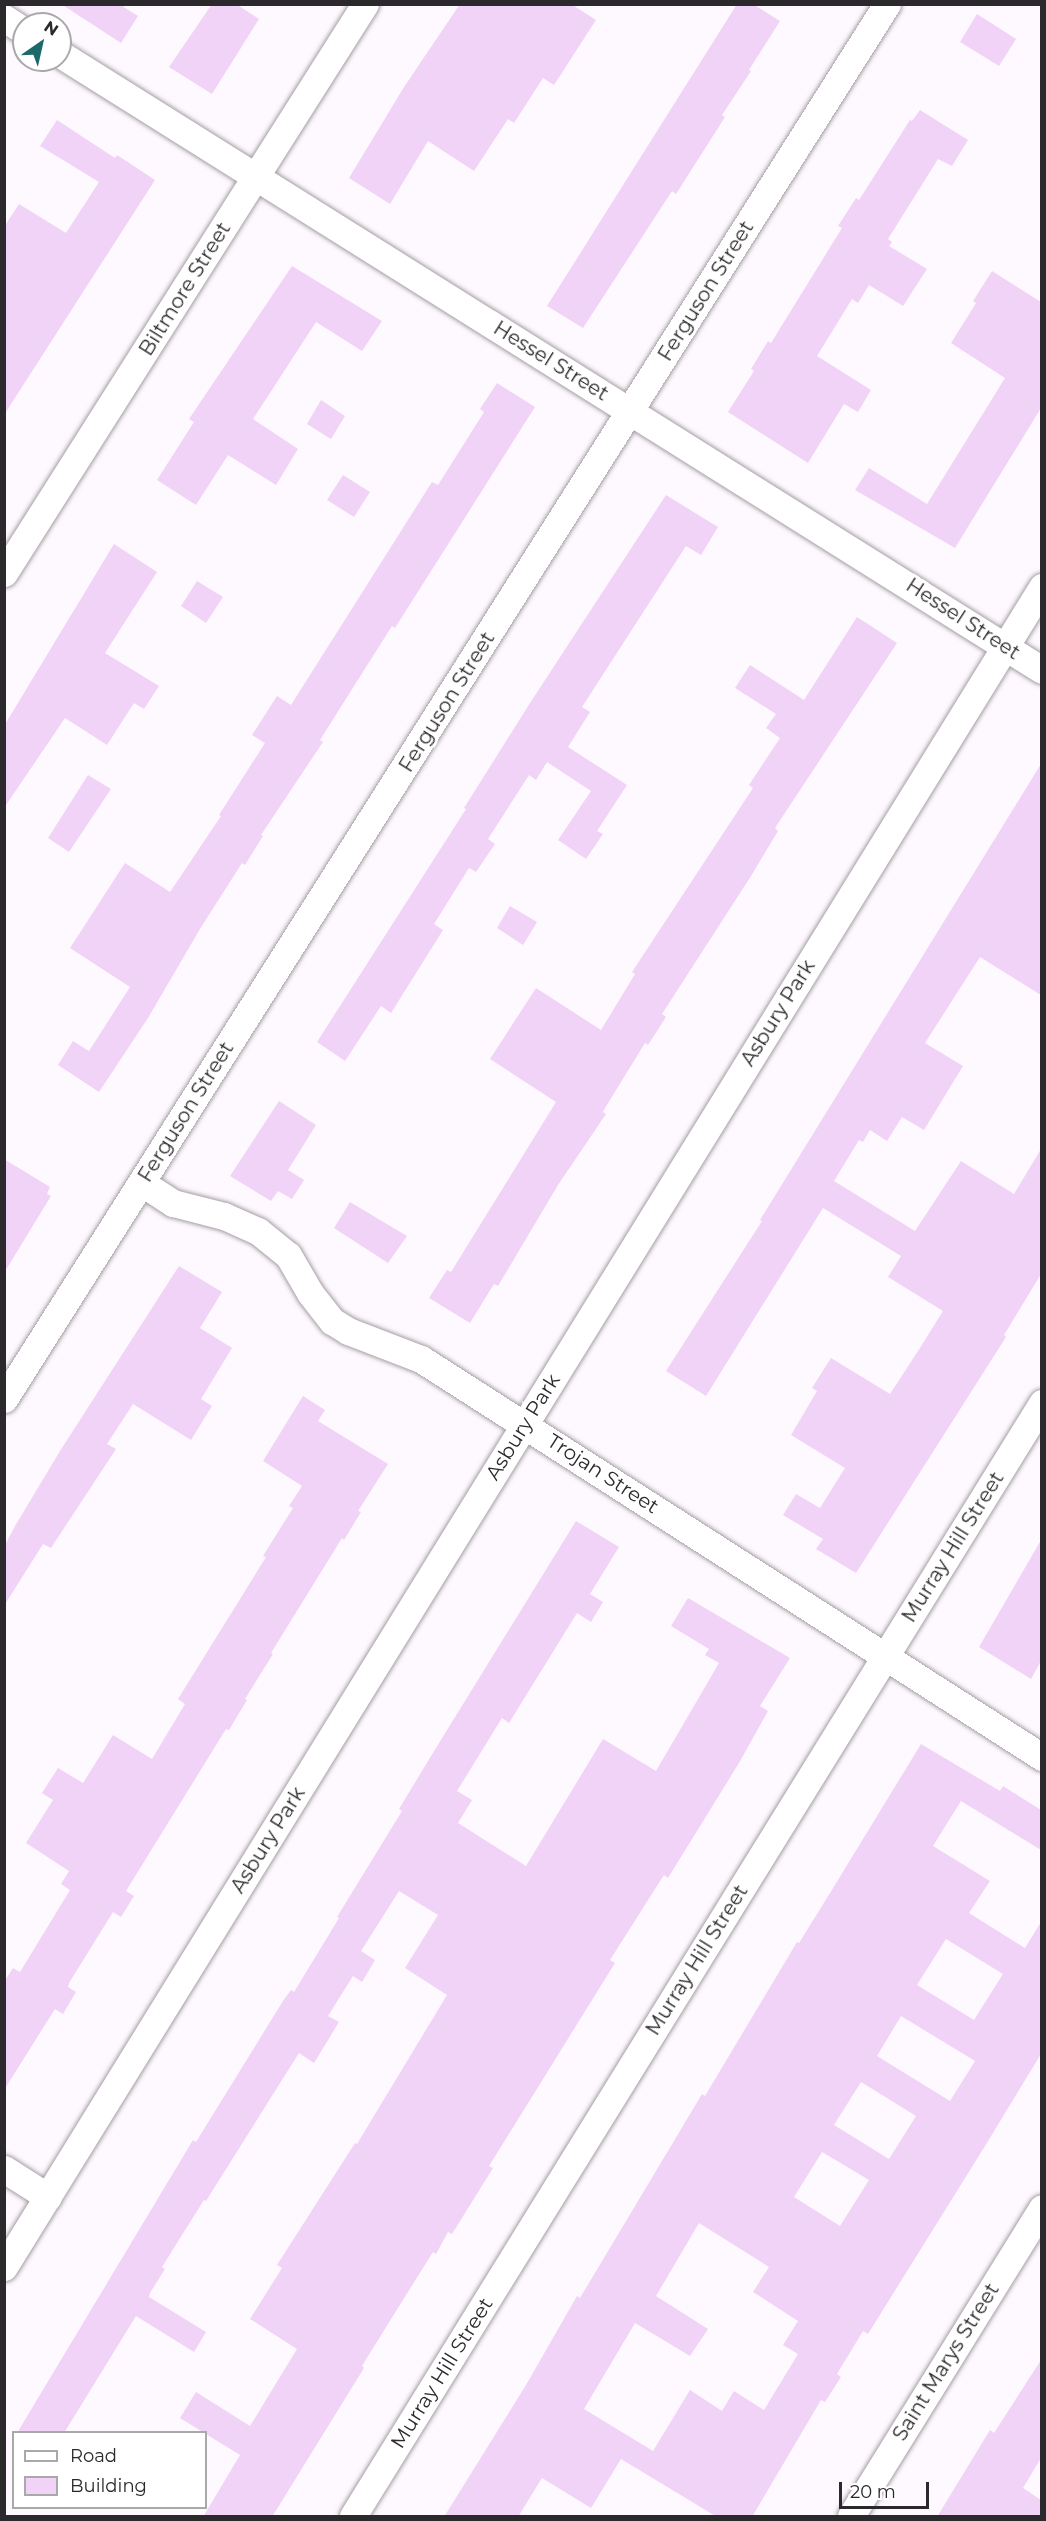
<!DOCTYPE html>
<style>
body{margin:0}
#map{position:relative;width:1046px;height:2521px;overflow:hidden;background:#fef9fe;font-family:Montserrat,sans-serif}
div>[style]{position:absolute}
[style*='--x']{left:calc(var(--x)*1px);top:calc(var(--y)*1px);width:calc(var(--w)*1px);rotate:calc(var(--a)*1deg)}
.building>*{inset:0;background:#f0d3f7}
.roads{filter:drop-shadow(0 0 2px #a59ea5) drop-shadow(0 0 2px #a59ea5)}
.street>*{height:27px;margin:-13.5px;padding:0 13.5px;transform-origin:13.5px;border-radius:13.5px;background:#fff}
span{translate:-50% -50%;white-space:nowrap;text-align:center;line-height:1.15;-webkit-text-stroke:6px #fff;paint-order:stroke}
.street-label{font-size:20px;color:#2b292b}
.frame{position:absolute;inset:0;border:6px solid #2b292b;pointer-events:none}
.legend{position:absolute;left:12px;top:2431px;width:195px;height:78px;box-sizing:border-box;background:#fff;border:2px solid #aaa9aa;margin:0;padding:8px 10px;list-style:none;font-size:18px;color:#2b292b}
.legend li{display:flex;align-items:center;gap:12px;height:30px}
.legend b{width:30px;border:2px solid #aaa9aa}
.north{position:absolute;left:12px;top:12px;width:60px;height:60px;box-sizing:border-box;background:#fff;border:2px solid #aaa9aa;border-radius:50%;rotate:34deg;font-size:16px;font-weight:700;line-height:24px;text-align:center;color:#2b292b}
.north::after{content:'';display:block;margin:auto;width:21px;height:27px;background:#1c696a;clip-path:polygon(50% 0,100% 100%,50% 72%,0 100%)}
.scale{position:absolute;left:839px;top:2482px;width:90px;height:27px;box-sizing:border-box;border:3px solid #2b292b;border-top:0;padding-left:8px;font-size:18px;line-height:21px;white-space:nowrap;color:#2b292b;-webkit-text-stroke:4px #fff;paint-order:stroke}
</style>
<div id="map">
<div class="building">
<i style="clip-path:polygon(61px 4px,119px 4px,138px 16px,121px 43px)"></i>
<i style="clip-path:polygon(212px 4px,236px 4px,259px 19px,212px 94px,169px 67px)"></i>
<i style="clip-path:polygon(460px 4px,571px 4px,596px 20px,554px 85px,543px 78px,514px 123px,508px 119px,474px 171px,428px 141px,390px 204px,349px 178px,404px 87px)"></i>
<i style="clip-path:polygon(737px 4px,753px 4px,780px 21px,749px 70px,751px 71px,722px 115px,725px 117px,676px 194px,672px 191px,583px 328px,547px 306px)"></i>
<i style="clip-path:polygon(977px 14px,1016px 39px,999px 66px,960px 42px)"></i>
<i style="clip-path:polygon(920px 110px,968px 140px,952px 166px,938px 159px,888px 239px,892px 242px,889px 246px,927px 269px,903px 306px,869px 285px,858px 303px,852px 299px,817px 356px,871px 390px,858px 412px,844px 404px,808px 463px,728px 412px,754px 371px,751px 369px,768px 341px,771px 343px,842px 228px,838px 226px,856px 198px,859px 200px,910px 120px,912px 121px)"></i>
<i style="clip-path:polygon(57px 120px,115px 158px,117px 155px,155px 180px,4px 415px,4px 227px,19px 204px,66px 233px,99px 182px,40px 146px)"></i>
<i style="clip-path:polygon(292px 266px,382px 321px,362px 351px,316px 322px,253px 419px,298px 449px,276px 485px,228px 455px,196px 505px,157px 480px,194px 422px,189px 419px)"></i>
<i style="clip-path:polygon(992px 271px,1041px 302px,1041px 408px,955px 548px,855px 490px,869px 468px,927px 504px,1005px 378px,951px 343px,976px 303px,973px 301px)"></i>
<i style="clip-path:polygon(497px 383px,535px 407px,395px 628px,392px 626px,349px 694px,320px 740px,323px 742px,261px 835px,263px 836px,245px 865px,242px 863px,200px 929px,148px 1018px,99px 1092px,58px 1065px,73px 1041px,89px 1051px,130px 987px,70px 948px,125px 863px,170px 892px,221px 816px,219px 815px,265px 743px,252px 735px,277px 696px,291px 705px,432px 482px,438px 485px,484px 412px,480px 409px)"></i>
<i style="clip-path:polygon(321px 400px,345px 416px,331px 439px,307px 424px)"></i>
<i style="clip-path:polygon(343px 475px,370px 492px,354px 517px,327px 500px)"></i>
<i style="clip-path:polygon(666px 495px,718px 527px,701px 555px,686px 546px,582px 707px,590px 712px,568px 747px,627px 785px,597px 831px,603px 834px,586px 859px,558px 840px,591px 791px,547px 762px,536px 780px,529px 775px,488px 839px,495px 844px,476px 872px,469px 868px,434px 924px,443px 930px,391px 1013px,381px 1006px,345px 1061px,317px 1042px,466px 809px,464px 808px,530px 703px)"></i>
<i style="clip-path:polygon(114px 544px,157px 572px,105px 653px,159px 686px,144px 709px,134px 703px,107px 745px,65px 718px,4px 808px,4px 726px)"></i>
<i style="clip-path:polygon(197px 581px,223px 597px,206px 623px,181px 606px)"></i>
<i style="clip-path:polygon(857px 617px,897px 643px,775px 828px,778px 831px,751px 876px,662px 1014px,666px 1017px,648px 1045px,645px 1043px,605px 1108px,603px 1112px,606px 1114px,558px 1185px,498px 1286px,494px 1284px,470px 1323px,429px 1298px,447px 1270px,451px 1272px,556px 1102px,490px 1059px,536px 988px,601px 1030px,635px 974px,632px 972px,753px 788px,749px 785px,780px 738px,766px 728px,776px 714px,735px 688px,750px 665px,804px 700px)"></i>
<i style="clip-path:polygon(1041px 764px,1041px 995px,980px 957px,925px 1043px,963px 1066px,924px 1130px,902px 1117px,887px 1141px,870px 1130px,863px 1142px,859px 1140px,834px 1181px,915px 1231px,961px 1161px,1014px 1194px,1041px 1149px,1041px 1274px,1004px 1335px,1006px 1337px,856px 1573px,816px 1549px,823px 1539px,783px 1515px,796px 1494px,820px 1508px,845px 1468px,791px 1435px,817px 1391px,812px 1388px,831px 1358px,890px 1394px,918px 1351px,943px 1311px,888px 1277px,901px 1256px,823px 1208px,706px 1396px,666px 1371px,762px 1221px,760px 1220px)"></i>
<i style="clip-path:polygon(88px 775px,111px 789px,69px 852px,48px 838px)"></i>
<i style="clip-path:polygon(510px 906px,537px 922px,523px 945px,497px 928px)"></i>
<i style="clip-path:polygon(279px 1101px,316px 1125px,288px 1170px,304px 1180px,292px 1199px,278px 1191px,271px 1201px,230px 1176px)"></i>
<i style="clip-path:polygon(4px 1159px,50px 1187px,47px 1194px,51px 1196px,4px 1273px)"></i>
<i style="clip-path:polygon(350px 1202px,407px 1236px,388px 1263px,334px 1228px)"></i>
<i style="clip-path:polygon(179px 1266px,222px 1292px,200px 1328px,232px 1348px,201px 1399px,212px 1406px,191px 1440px,133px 1404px,107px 1444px,116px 1449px,51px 1548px,43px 1544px,4px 1606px,4px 1547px,15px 1526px,60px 1451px)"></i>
<i style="clip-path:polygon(303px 1396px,325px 1410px,318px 1421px,388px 1464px,358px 1511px,361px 1512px,344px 1540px,342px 1538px,271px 1653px,273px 1654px,245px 1699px,247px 1700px,229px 1730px,226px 1729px,126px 1891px,134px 1896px,121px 1917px,113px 1912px,69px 1983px,68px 1987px,76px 1992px,63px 2014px,55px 2009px,4px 2090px,4px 1982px,13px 1968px,20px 1972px,70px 1890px,61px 1884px,69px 1871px,26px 1843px,53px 1800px,42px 1793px,58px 1768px,83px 1783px,113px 1735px,152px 1759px,185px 1704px,178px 1699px,266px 1557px,263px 1556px,293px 1508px,289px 1506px,302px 1486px,263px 1461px)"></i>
<i style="clip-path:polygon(576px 1521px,619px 1547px,590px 1594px,603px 1602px,591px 1622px,577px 1613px,509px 1723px,502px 1718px,457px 1791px,472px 1800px,458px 1823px,526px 1866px,603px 1739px,656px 1771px,719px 1663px,705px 1655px,709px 1649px,671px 1626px,688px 1598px,790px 1658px,760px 1706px,768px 1711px,739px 1763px,668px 1878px,664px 1875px,610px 1960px,615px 1963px,489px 2166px,493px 2168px,452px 2234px,448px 2232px,436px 2254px,433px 2252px,406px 2295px,362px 2366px,364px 2368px,272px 2517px,203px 2517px,240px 2455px,180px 2418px,196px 2392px,250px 2426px,297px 2349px,250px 2319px,282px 2268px,277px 2265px,355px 2143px,357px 2144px,447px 1995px,405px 1968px,438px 1915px,399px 1891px,361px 1951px,375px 1960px,362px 1982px,353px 1976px,328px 2016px,339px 2022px,314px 2063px,299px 2053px,206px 2201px,204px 2200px,162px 2267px,165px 2269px,150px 2293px,149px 2297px,206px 2332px,194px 2352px,136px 2316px,64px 2433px,17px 2433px,193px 2140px,196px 2142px,283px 2001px,291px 1990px,294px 1992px,339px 1918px,337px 1917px,402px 1811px,399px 1809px,431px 1756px)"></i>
<i style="clip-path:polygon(1041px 1540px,1041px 1661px,1031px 1679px,979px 1647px)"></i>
<i style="clip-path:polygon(evenodd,921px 1744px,1000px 1791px,1003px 1786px,1041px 1810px,1041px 1850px,961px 1801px,933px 1846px,990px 1881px,969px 1913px,1025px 1948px,1041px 1922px,1041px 2054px,985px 2146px,868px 2334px,863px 2331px,837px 2374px,841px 2377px,825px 2402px,821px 2400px,752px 2517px,717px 2517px,621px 2459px,591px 2508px,542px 2478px,518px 2517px,444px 2517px,526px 2385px,577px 2296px,580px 2298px,702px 2094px,705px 2096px,797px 1942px,799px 1943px,830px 1893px,921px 1744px,946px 1939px,1003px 1974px,974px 2020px,917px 1985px,946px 1939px,921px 1744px,901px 2016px,975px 2061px,950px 2101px,877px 2056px,901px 2016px,921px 1744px,861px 2082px,916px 2116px,889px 2159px,834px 2125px,861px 2082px,921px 1744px,822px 2152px,869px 2180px,840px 2226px,794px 2197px,822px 2152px,921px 1744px,699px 2223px,769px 2267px,753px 2292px,798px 2321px,783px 2345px,798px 2354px,764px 2410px,734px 2391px,722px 2411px,690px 2390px,653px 2451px,584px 2409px,635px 2323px,690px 2356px,708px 2329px,656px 2296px,699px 2223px)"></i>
<i style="clip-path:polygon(1041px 2360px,1041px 2458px,1023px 2488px,1041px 2500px,1041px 2517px,937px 2517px,990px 2430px,994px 2433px)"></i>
</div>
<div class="roads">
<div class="street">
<i style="--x:4;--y:18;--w:24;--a:33"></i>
<i style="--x:60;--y:54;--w:1159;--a:32.1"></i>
<i style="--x:4;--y:573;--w:674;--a:-57.61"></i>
<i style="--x:142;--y:1183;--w:37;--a:33"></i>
<i style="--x:173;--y:1203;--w:53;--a:14.3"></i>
<i style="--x:224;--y:1216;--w:37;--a:24"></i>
<i style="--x:258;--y:1231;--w:38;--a:39"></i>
<i style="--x:288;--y:1255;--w:44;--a:59.9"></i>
<i style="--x:310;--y:1293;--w:36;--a:52"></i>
<i style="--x:332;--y:1321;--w:19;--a:32"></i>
<i style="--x:348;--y:1331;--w:78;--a:21"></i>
<i style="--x:421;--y:1359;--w:738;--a:32.66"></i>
<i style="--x:4;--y:1399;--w:1651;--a:-57.67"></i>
<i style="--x:4;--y:2169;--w:52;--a:32.5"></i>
<i style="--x:4;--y:2267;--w:1975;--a:-58.29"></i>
<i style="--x:353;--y:2516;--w:1309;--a:-58.24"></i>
<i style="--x:851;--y:2516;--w:362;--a:-58.2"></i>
</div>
</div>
<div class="street-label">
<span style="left:185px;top:289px;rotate:-58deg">Biltmore Street</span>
<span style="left:706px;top:291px;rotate:-58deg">Ferguson Street</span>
<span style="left:551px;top:361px;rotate:32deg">Hessel Street</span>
<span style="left:963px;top:619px;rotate:33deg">Hessel Street</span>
<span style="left:447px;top:702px;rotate:-58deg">Ferguson Street</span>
<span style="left:778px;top:1013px;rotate:-58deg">Asbury Park</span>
<span style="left:186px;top:1112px;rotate:-58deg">Ferguson Street</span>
<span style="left:523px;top:1427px;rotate:-58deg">Asbury Park</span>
<span style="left:603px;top:1474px;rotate:33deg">Trojan Street</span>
<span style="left:953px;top:1547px;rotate:-58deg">Murray Hill Street</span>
<span style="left:268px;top:1840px;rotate:-58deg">Asbury Park</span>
<span style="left:697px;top:1960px;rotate:-58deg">Murray Hill Street</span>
<span style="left:946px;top:2362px;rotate:-58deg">Saint Marys Street</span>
<span style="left:442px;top:2373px;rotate:-58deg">Murray Hill Street</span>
</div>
<div class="frame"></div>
<ul class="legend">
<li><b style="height:8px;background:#fff"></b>Road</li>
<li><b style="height:16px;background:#f0d3f7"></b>Building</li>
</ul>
<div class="north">N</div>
<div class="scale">20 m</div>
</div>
